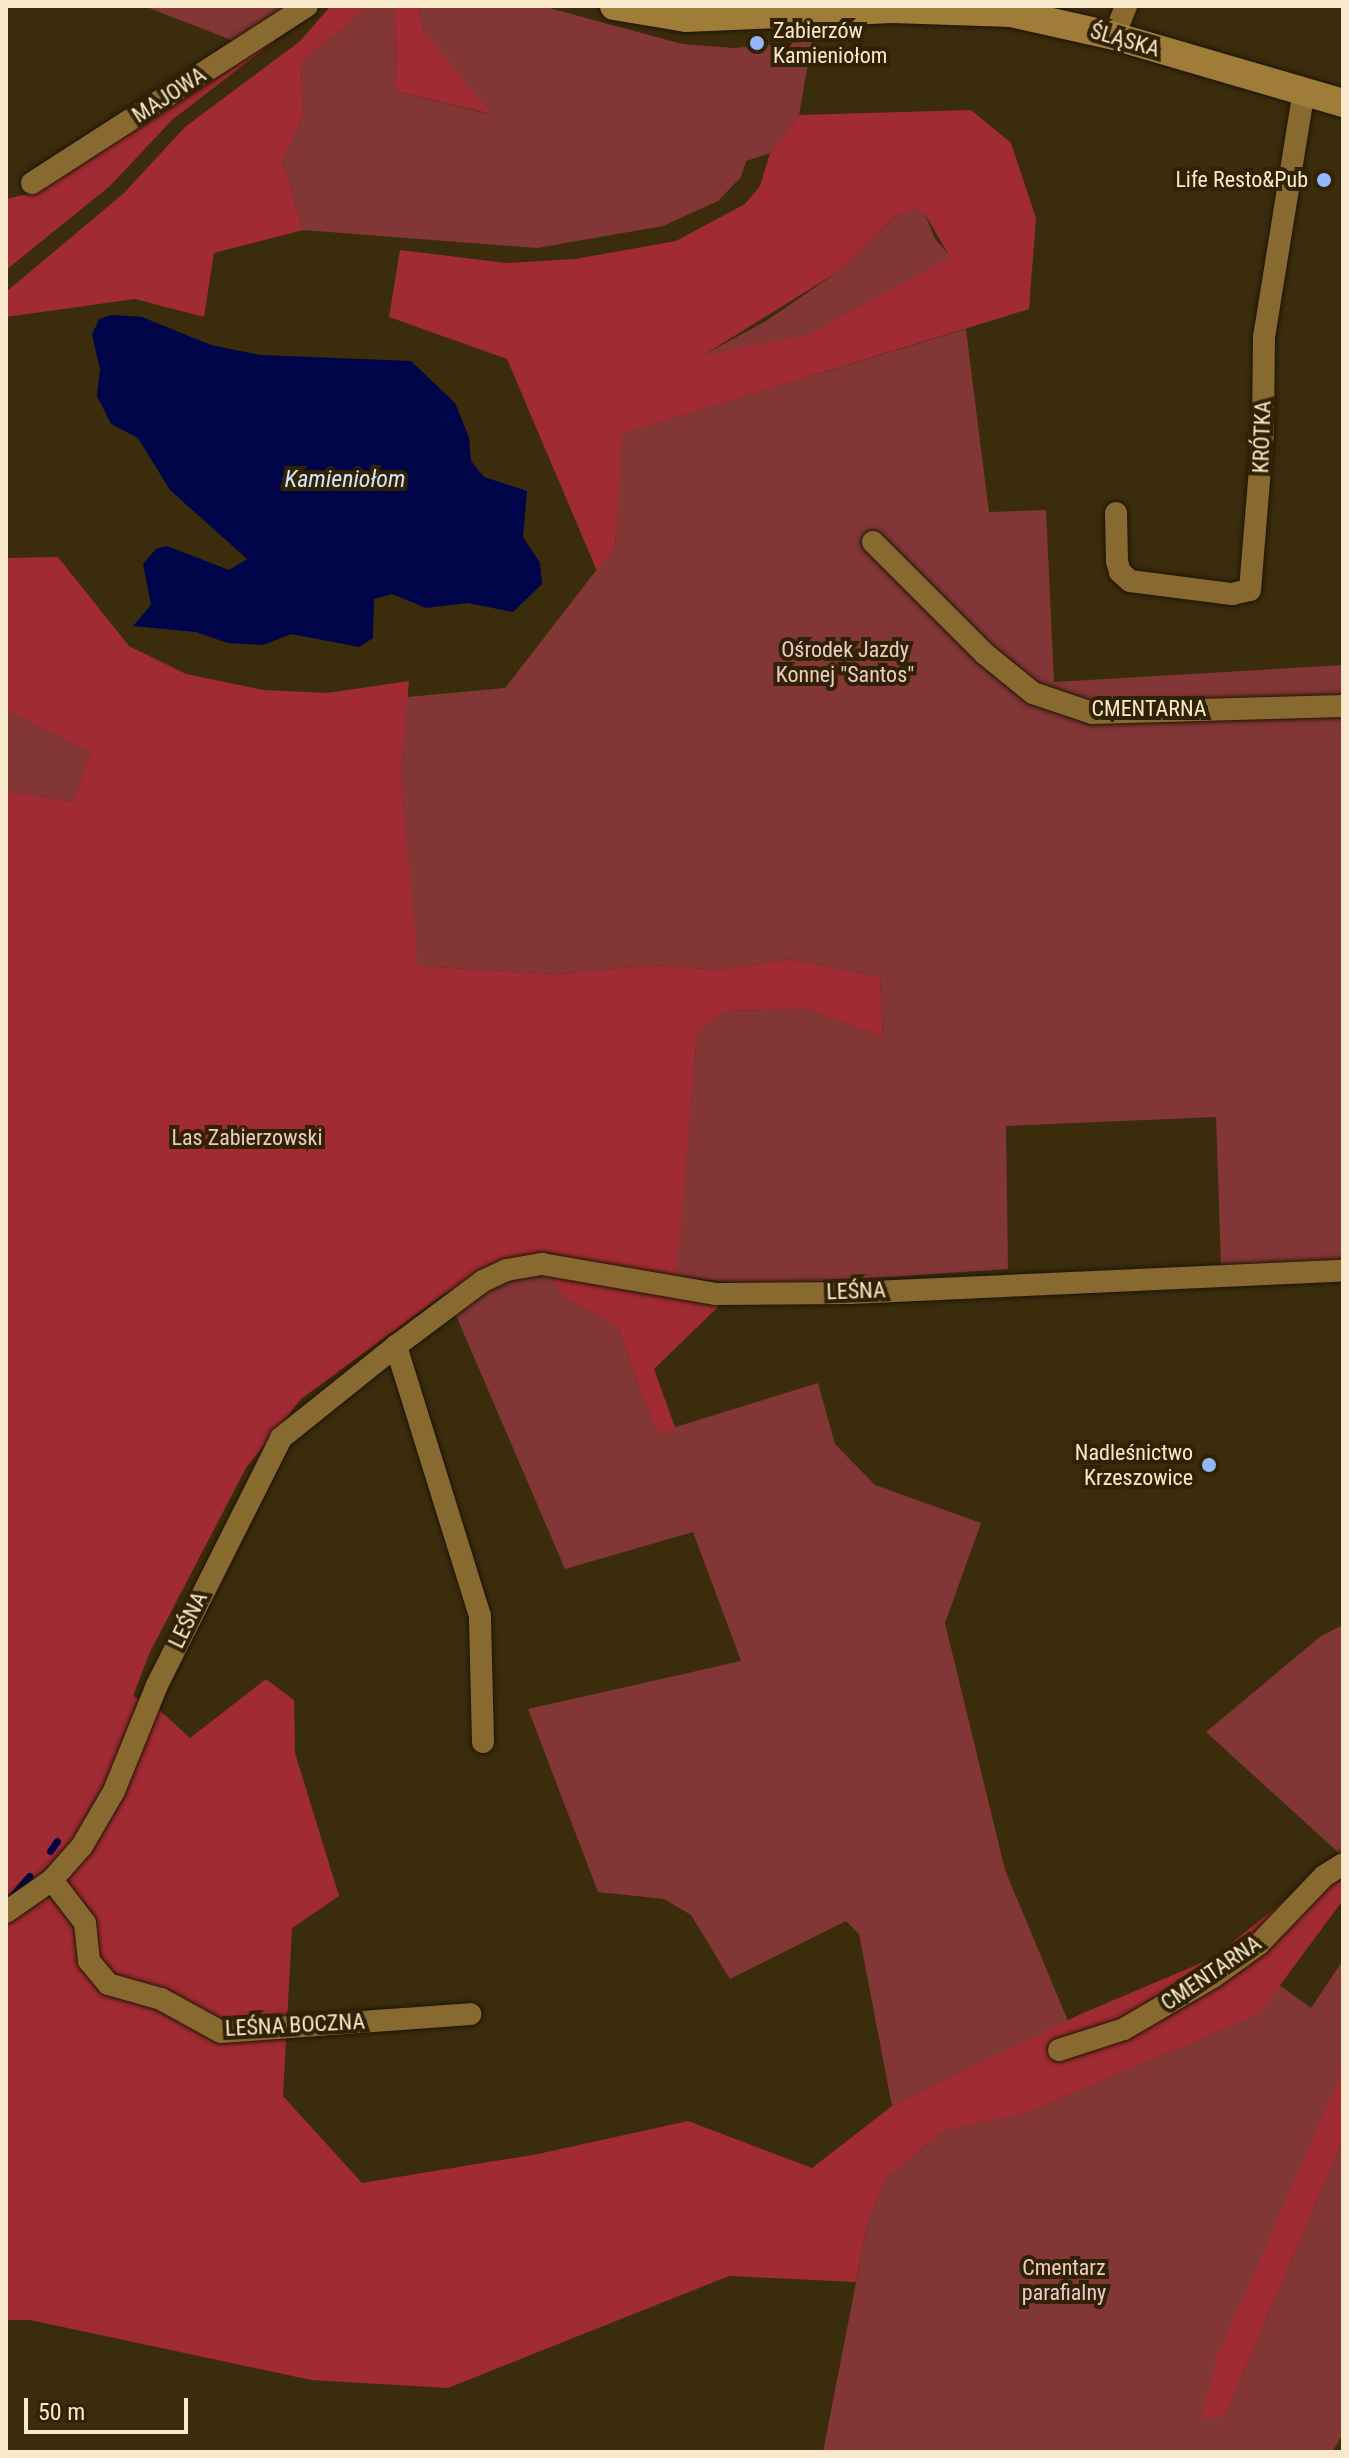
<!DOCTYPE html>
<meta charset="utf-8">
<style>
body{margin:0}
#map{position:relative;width:1349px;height:2458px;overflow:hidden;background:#3b2c0c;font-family:"Roboto Condensed",sans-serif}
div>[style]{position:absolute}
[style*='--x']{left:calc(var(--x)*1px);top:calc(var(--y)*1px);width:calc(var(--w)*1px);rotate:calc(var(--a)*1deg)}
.green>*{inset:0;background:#823636}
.forest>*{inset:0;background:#a12b32}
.water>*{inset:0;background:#000448}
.stream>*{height:7px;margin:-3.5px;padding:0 3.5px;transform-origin:3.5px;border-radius:3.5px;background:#000448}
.roads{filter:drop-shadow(0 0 2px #1e1504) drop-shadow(0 0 2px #1e1504)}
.minor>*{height:22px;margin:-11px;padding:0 11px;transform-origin:11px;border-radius:11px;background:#886a31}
.major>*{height:28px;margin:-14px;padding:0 14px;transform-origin:14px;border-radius:14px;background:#9f7d39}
.dots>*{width:22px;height:22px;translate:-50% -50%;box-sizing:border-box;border:4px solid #302203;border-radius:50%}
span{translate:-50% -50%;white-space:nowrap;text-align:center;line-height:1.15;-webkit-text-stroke:8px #302203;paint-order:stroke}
.poi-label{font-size:22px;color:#f9e9cc}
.left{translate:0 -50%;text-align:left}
.right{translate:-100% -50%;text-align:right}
.street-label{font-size:22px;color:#f9e9cc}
.park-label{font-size:22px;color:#ebcbc9}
.water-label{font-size:24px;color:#d5e3fb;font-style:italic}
.frame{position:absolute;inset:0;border:8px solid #f9e9cc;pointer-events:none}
.scale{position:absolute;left:24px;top:2398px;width:164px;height:36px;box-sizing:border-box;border:4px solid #f9e9cc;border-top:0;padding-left:10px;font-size:24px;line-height:28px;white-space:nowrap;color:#f9e9cc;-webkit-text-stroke:6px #302203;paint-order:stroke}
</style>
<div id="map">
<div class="green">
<i style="clip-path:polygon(144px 6px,290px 6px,234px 41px)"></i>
<i style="clip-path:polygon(369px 6px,395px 6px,396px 91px,489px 114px,424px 31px,418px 6px,542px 6px,682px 44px,734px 48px,812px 41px,799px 115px,770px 153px,746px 161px,741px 177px,718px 201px,663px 226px,537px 248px,303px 230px,283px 162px,303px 116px,301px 63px)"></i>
<i style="clip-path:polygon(914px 210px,925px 214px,935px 239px,951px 257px,809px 334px,698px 358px,766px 321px,839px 271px,894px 217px)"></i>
<i style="clip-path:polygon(966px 329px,989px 512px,1046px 510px,1054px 682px,1343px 665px,1343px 1261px,1221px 1265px,1216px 1117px,1006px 1126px,1008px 1269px,766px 1285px,676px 1277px,697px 1034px,725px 1011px,806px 1009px,883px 1037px,880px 977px,789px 959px,720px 970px,654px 965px,556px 974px,417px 966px,401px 774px,407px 697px,505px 688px,615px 546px,621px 434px)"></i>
<i style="clip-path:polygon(6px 710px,90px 752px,73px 802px,6px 790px)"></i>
<i style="clip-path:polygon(547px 1271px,564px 1298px,618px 1327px,656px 1433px,818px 1383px,835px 1444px,875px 1485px,981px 1523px,945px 1623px,1005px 1870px,1068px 2021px,892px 2106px,859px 1934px,846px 1921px,730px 1979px,691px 1915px,664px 1899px,598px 1892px,528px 1709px,741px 1661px,693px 1532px,565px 1569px,455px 1313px,505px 1280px)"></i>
<i style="clip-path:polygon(1343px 1625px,1343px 1854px,1341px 1855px,1206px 1732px,1321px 1636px)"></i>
<i style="clip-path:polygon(1343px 1960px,1343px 2070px,1224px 2417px,1343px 2140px,1343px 2434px,1332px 2452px,823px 2452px,868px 2221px,887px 2178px,943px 2131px,1023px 2114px,1258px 2015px,1278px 1984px,1311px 2008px)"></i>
</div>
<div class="forest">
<i style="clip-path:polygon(331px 6px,369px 6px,301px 63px,303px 116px,283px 162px,303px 230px,214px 253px,204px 317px,135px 299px,6px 317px,6px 292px,124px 193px,185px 127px,299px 42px)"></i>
<i style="clip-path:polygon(395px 6px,418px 6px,424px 31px,491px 114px,396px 91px)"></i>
<i style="clip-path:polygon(299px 22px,172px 120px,110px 186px,6px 270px,6px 199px,36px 192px)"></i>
<i style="clip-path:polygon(evenodd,971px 110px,1011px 143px,1036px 218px,1029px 309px,622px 434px,615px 546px,597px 571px,507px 359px,389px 317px,400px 250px,506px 263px,575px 259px,676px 241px,745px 204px,760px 186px,770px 153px,799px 115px,971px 110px,914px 210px,925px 214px,950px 257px,809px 334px,702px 356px,839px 271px,894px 217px,914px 210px)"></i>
<i style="clip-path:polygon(58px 557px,129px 646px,186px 674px,263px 690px,327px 693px,409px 681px,401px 774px,418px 966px,556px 974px,654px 965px,720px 970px,789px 959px,880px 977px,883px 1037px,806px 1009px,725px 1011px,697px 1034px,675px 1296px,719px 1306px,654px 1369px,676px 1430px,656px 1433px,618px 1327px,564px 1298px,547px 1271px,495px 1266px,444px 1294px,301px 1399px,246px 1468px,150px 1652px,133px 1696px,156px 1707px,190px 1738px,266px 1679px,294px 1700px,295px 1753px,339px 1896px,292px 1928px,283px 2096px,362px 2183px,538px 2154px,688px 2121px,812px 2168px,892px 2106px,1081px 2014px,1213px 1958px,1341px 1855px,1343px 1859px,1343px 1900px,1258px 2015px,1023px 2114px,943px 2131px,887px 2178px,868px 2221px,856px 2282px,729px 2276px,448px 2388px,311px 2380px,30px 2320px,6px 2320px,6px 790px,73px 802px,90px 752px,6px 710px,6px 558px)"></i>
<i style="clip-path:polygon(1343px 2070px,1343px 2140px,1224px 2417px,1201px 2418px,1217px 2357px)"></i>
</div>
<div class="water">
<i style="clip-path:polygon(112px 315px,142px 317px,211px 345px,260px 355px,411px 361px,455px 403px,469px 437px,471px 461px,484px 477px,527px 491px,523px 537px,540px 563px,542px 584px,513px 612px,468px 603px,426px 608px,392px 594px,374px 599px,373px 638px,359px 647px,291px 634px,263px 645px,228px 643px,196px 632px,133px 626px,151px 605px,143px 564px,156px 549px,167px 546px,229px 570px,247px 559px,170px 490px,138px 438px,111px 424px,97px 396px,100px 369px,92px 335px,99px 319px)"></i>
</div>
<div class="stream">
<i style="--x:50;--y:1851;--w:12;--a:-55"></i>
<i style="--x:11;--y:1897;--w:28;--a:-49"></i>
</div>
<div class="roads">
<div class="minor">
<i style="--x:1114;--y:36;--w:32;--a:-68"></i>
<i style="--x:32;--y:183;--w:327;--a:-32.8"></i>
<i style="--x:1116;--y:513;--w:48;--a:88.8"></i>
<i style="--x:1117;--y:561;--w:11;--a:75"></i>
<i style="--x:1120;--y:572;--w:13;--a:42"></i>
<i style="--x:1130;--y:581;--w:103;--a:7.3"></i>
<i style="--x:1232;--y:594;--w:18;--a:-13"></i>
<i style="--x:1250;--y:590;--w:160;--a:-85.3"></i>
<i style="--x:1263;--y:431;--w:94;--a:-89.4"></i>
<i style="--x:1264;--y:337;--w:249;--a:-80.8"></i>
<i style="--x:873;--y:542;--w:158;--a:45"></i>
<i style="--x:985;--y:654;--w:62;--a:39.1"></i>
<i style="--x:1033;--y:693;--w:62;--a:18.7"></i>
<i style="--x:1092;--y:713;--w:251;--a:-1.6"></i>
<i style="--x:483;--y:1742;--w:126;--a:-91.4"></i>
<i style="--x:480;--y:1616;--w:283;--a:-107.3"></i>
<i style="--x:396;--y:1346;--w:109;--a:-36.8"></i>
<i style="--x:483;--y:1281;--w:26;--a:-25"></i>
<i style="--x:507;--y:1270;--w:36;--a:-10"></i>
<i style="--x:542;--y:1264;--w:177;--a:9.8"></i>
<i style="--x:716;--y:1294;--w:134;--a:-0.4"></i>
<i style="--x:850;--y:1293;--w:493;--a:-2.6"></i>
<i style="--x:52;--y:1880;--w:54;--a:52.5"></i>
<i style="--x:85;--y:1923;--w:38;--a:84"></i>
<i style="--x:89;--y:1961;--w:30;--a:50"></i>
<i style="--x:108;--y:1984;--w:55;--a:15.8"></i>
<i style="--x:161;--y:1999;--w:68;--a:28.8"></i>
<i style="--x:221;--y:2032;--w:250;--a:-4.1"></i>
<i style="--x:6;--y:1912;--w:56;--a:-34.8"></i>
<i style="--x:52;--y:1880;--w:45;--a:-48.6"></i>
<i style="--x:82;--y:1846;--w:64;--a:-59.8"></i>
<i style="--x:114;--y:1791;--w:114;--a:-67.9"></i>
<i style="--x:157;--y:1685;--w:276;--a:-63.3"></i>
<i style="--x:281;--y:1438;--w:147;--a:-38.7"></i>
<i style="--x:1059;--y:2050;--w:68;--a:-17.9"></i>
<i style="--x:1124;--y:2029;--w:103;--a:-30.3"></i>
<i style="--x:1213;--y:1977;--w:57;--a:-35.7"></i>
<i style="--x:1259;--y:1944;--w:94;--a:-46.3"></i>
<i style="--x:1324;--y:1876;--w:22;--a:-32"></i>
</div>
<div class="major">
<i style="--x:614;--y:6;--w:73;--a:9.5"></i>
<i style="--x:686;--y:18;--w:207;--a:-2.5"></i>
<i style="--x:893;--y:9;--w:118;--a:1.9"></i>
<i style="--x:1011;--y:13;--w:106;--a:12.6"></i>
<i style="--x:1114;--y:36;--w:239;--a:16.3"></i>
</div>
</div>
<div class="dots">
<i style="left:757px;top:43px;background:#92b7fd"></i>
<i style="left:1324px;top:180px;background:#92b7fd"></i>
<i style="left:1209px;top:1465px;background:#92b7fd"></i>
</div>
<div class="poi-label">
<span class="left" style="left:773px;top:43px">Zabierzów<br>Kamieniołom</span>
<span class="right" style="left:1308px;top:180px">Life Resto&amp;Pub</span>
<span class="right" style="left:1193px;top:1465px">Nadleśnictwo<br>Krzeszowice</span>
</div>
<div class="street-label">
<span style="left:1125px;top:40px;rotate:16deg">ŚLĄSKA</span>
<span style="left:169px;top:95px;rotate:-33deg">MAJOWA</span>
<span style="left:1262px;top:437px;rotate:-88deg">KRÓTKA</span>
<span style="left:1149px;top:709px">CMENTARNA</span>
<span style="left:856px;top:1291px;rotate:-2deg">LEŚNA</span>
<span style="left:188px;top:1620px;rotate:-64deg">LEŚNA</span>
<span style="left:1211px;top:1973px;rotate:-34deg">CMENTARNA</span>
<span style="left:295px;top:2025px;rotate:-3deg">LEŚNA BOCZNA</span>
</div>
<div class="park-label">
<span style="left:845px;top:662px">Ośrodek Jazdy<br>Konnej "Santos"</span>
<span style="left:247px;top:1138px">Las Zabierzowski</span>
<span style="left:1064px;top:2280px">Cmentarz<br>parafialny</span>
</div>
<div class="water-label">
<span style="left:345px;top:480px">Kamieniołom</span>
</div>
<div class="frame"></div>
<div class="scale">50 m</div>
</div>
